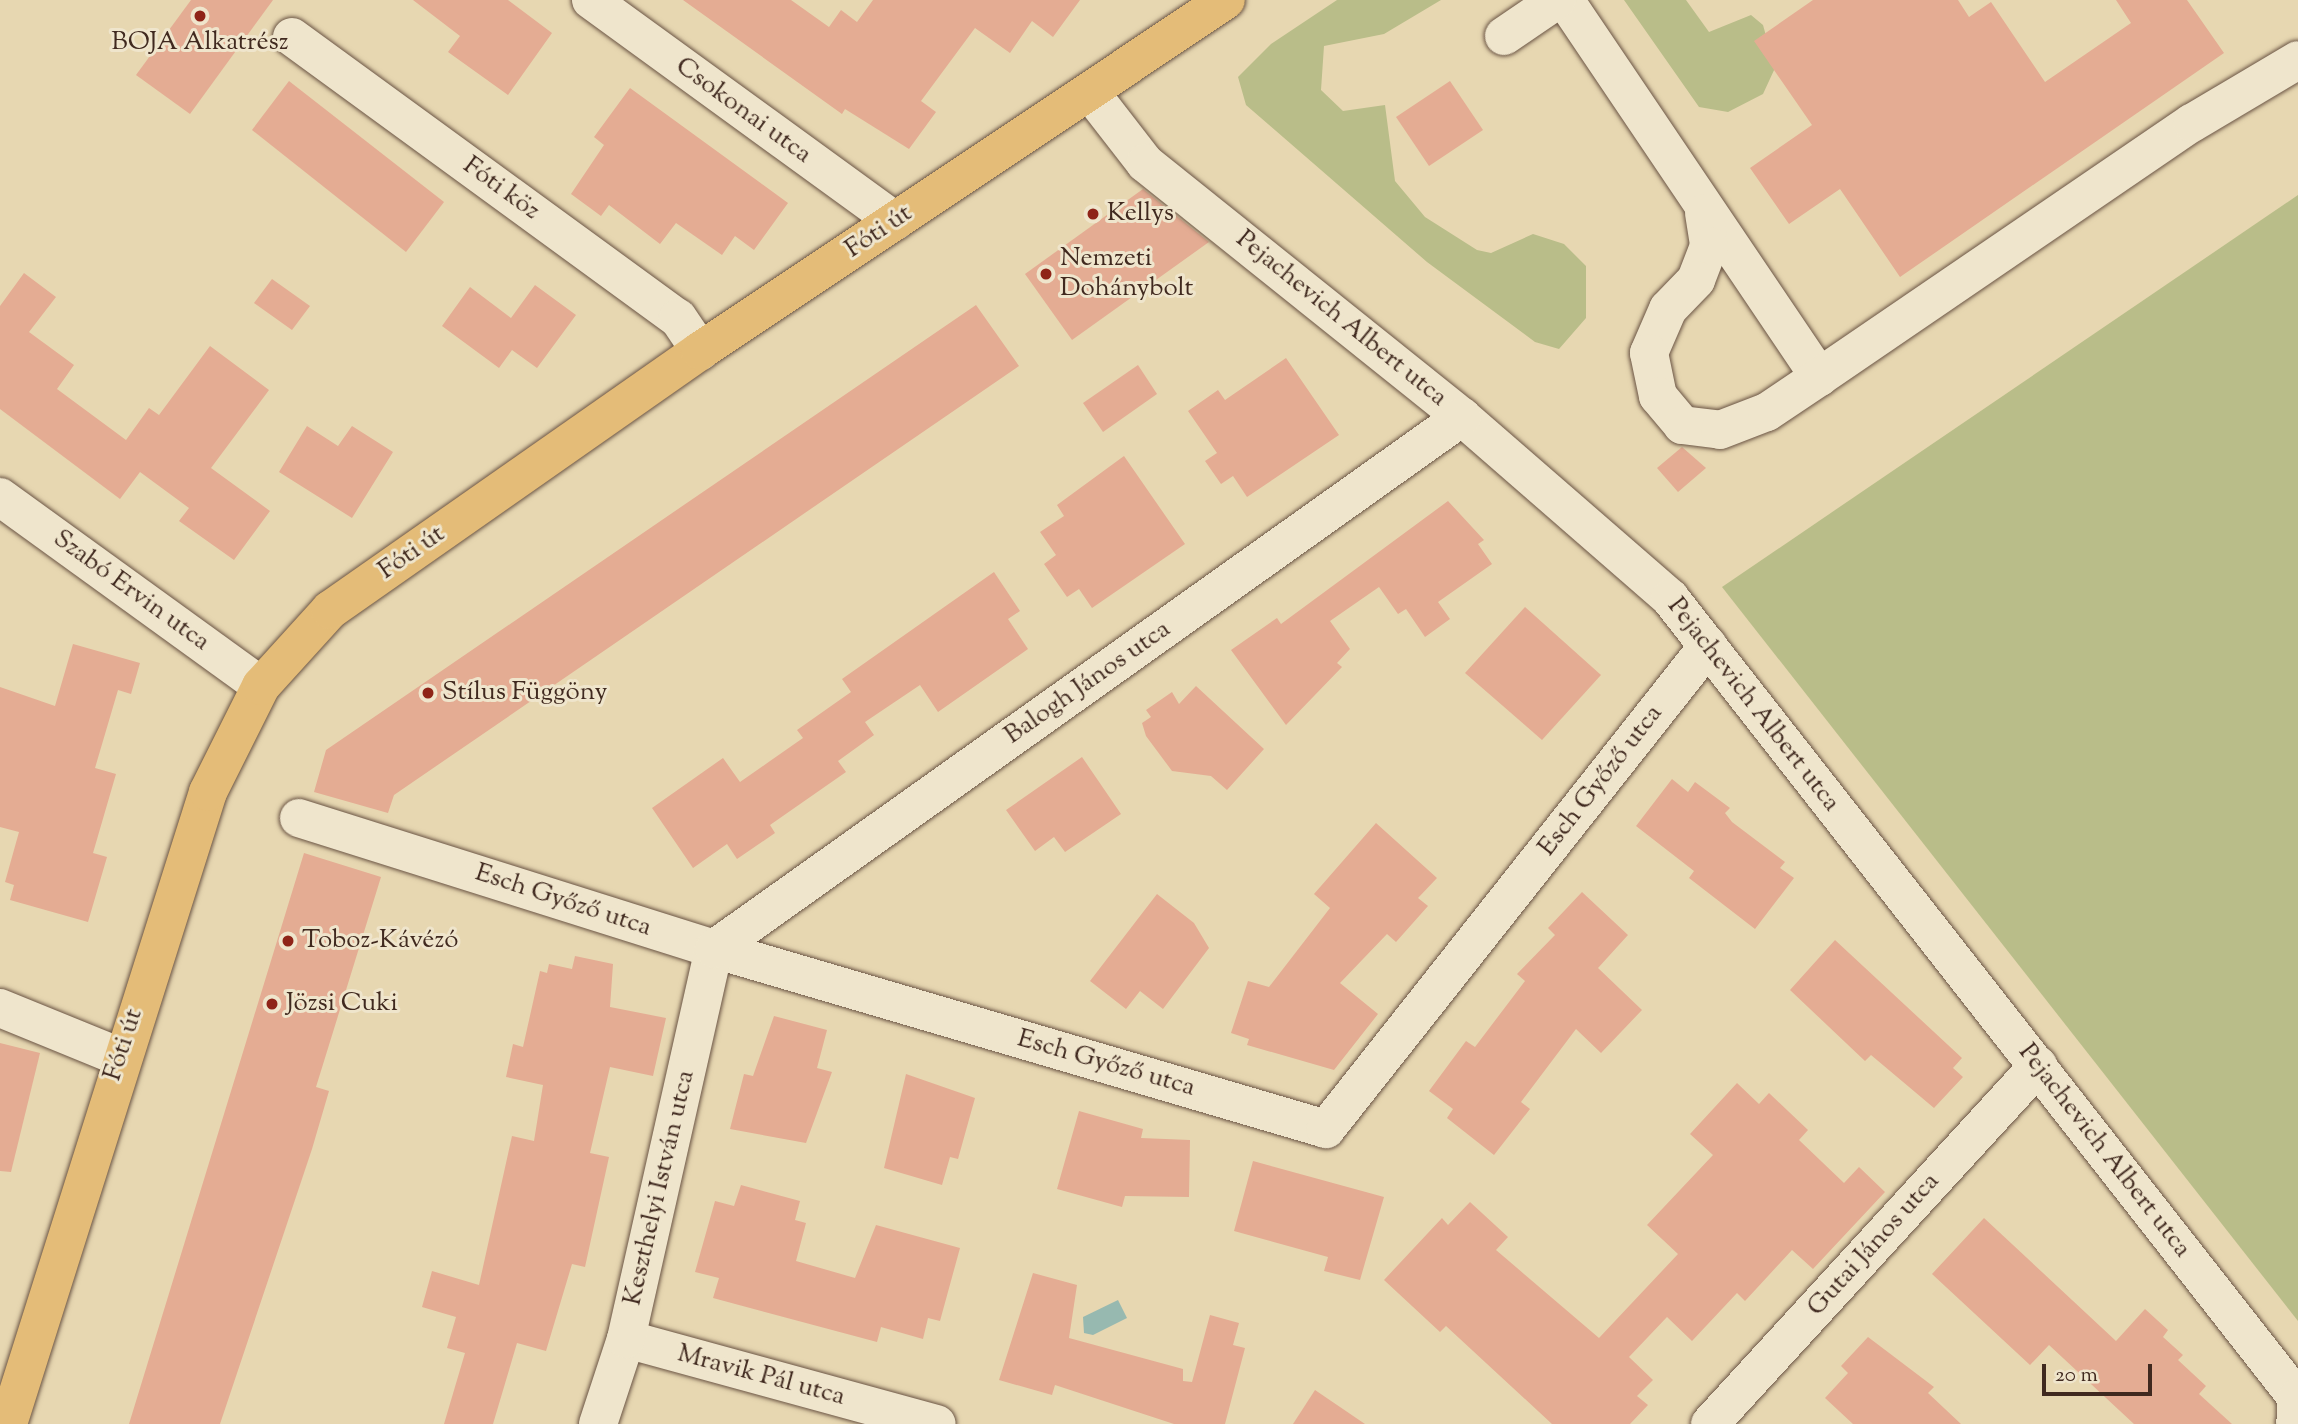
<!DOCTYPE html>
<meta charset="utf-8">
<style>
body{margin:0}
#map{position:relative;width:2298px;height:1424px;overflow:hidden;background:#e7d7b1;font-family:"Sorts Mill Goudy",serif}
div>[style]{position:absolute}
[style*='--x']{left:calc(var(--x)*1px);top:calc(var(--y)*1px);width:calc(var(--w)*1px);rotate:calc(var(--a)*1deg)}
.green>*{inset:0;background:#b9bd89}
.water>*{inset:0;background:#97b9b0}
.building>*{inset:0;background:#e4ac93}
.roads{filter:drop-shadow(0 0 2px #6a5444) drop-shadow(0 0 2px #6a5444)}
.minor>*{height:38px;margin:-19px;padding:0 19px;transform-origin:19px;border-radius:19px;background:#efe5cc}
.major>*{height:38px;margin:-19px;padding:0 19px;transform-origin:19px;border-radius:19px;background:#e4bc78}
.dots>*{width:19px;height:19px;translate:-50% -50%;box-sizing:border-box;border:4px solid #efe5cc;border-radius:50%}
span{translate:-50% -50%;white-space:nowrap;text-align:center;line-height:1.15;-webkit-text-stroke:6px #efe5cc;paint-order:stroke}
.poi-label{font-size:26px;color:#40291f}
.left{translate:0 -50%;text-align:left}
.street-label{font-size:26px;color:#40291f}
.scale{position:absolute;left:2042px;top:1364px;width:110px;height:32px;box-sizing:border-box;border:4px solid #40291f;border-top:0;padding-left:9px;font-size:21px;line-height:24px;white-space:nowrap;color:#40291f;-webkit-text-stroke:5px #efe5cc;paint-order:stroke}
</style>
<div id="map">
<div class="green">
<i style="clip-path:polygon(1337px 0,1441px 0,1384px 34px,1324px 46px,1321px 90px,1343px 111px,1385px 105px,1395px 181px,1425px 217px,1477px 250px,1491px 253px,1533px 234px,1564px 244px,1586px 266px,1586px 318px,1559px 349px,1535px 342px,1427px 262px,1246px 105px,1238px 77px,1271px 44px)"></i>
<i style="clip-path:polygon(1624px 0,1686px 0,1709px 32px,1751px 15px,1763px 25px,1775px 68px,1763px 94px,1728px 112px,1699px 107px)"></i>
<i style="clip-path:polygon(2298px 195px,2298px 1321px,1722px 587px)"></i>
</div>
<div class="water">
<i style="clip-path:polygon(1118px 1300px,1127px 1318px,1093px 1335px,1084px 1333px,1083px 1317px)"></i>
</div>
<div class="building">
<i style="clip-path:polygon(191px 0,273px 0,190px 114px,136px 75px)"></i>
<i style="clip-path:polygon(413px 0,508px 0,552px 33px,508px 95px,448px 52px,460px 36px)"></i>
<i style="clip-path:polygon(683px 0,791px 0,829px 27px,841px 10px,857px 22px,873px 0,1080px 0,1053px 37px,1032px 21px,1010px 53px,975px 28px,921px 101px,936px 112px,909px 149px,845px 109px,842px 114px)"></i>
<i style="clip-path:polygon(1813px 0,1958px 0,1969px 17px,1991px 2px,2045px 82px,2131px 23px,2116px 0,2187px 0,2224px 53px,1900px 277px,1840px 189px,1789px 224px,1750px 168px,1812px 125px,1754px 41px)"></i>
<i style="clip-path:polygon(289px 81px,444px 202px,406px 252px,252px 130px)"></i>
<i style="clip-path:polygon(1450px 81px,1483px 130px,1429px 166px,1396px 117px)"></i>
<i style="clip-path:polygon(630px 88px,788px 203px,754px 250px,735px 236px,722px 255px,676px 223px,660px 244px,609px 205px,601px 216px,571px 194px,604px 145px,594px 137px)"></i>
<i style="clip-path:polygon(1143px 189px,1209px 242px,1072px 340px,1025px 274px)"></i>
<i style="clip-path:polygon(24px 273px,56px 297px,29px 332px,74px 365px,57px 389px,126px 440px,149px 408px,159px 415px,210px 346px,269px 390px,211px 468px,270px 511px,234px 560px,179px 521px,189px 508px,140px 472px,120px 499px,0 409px,0 306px)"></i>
<i style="clip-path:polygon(272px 279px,310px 306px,292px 330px,254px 303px)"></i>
<i style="clip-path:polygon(535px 285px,576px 315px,537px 368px,512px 350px,499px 368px,442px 326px,470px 287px,511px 318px)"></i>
<i style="clip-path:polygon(976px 305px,1019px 366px,394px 795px,388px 813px,314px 792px,326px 750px)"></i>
<i style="clip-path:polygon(1286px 358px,1339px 435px,1247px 497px,1233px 476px,1221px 484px,1205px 461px,1217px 453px,1188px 411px,1218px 390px,1225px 400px)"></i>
<i style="clip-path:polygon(1138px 365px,1157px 394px,1103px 432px,1083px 403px)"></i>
<i style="clip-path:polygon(307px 426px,338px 446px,352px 426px,393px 452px,352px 518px,279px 472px)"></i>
<i style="clip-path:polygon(1682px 447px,1706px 468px,1678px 492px,1657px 468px)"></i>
<i style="clip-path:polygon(1124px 456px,1185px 544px,1092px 608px,1079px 589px,1067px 597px,1044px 564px,1056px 555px,1040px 532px,1064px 516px,1057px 505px)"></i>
<i style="clip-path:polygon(1448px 501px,1484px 540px,1478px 544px,1492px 564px,1438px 602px,1450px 619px,1425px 637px,1406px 609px,1398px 614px,1379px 587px,1330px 621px,1350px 649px,1337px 663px,1342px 667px,1286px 725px,1231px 650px,1277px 618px,1281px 624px)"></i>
<i style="clip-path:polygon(994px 572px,1020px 611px,1008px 619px,1028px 649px,938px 712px,920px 685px,865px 722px,874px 735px,838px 761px,846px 772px,770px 825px,775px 833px,737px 859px,727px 844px,693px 868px,652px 808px,723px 758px,740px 782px,803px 738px,797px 730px,851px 692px,842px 679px)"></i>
<i style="clip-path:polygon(1525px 607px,1601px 675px,1542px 740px,1465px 673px)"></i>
<i style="clip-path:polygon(73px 644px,140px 663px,131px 694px,118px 690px,95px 768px,116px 774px,93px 853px,107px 857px,88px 922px,10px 900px,14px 885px,5px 882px,19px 832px,0 827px,0 687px,55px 706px)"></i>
<i style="clip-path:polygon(1196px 686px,1264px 749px,1227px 790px,1211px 776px,1172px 771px,1146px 736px,1142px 723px,1151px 717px,1146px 710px,1172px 692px,1179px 704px)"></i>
<i style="clip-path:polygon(1082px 757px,1121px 814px,1065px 852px,1054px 837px,1035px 851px,1006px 810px)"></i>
<i style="clip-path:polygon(1672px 779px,1688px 792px,1695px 782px,1730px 808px,1725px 813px,1732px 822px,1785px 862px,1780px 868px,1794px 878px,1755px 929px,1689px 878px,1694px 871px,1636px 826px)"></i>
<i style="clip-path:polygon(1376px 823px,1437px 878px,1418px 898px,1428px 906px,1396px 942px,1387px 934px,1340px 983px,1378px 1014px,1334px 1070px,1247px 1045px,1249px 1039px,1231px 1033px,1248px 981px,1269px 987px,1330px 908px,1314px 894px)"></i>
<i style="clip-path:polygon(304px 853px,381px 877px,316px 1087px,329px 1091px,312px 1149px,220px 1424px,129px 1424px)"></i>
<i style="clip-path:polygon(1582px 892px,1628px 935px,1598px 968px,1642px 1010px,1601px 1053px,1576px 1029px,1521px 1102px,1530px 1109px,1494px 1155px,1447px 1118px,1453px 1109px,1429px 1091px,1466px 1041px,1475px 1047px,1525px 981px,1517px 974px,1555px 935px,1548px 928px)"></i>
<i style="clip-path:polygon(1157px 894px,1194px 923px,1209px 948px,1163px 1009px,1140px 991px,1126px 1009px,1090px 981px)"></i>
<i style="clip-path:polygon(1835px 940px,1962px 1058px,1953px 1068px,1963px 1077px,1934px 1108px,1871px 1055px,1865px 1061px,1790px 990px)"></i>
<i style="clip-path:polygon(575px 956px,613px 964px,610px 1007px,666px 1018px,653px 1076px,610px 1067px,590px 1153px,609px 1157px,585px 1267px,572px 1264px,546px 1351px,517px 1343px,493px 1424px,444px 1424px,465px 1353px,447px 1348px,456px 1317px,422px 1307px,432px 1271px,479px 1285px,512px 1136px,534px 1141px,543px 1085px,506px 1077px,513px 1044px,523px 1047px,540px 971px,547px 973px,549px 964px,572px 969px)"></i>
<i style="clip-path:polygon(774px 1016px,827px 1030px,817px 1068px,832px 1072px,806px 1143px,730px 1129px,744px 1074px,753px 1076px)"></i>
<i style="clip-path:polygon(0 1043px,40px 1053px,11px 1172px,0 1171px)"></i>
<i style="clip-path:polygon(906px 1074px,975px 1098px,958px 1159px,950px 1157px,942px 1185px,884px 1168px)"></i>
<i style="clip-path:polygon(1737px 1083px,1759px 1104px,1769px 1093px,1808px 1130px,1799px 1140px,1844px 1183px,1859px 1167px,1885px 1192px,1813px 1269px,1792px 1250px,1745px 1301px,1737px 1293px,1692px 1341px,1667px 1317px,1629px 1357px,1653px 1380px,1637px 1396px,1648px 1405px,1630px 1424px,1552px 1424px,1446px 1326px,1440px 1332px,1384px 1280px,1442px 1218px,1448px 1225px,1470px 1202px,1508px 1237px,1496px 1250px,1599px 1338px,1678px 1254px,1647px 1225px,1713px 1155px,1690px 1134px)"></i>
<i style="clip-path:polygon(1079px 1111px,1143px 1129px,1141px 1138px,1190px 1140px,1189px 1197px,1125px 1196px,1122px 1207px,1057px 1189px)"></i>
<i style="clip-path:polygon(1253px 1161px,1384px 1197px,1360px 1280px,1324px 1271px,1328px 1257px,1234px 1231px)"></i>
<i style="clip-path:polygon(741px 1185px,800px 1201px,795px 1220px,806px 1223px,796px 1261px,855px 1278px,876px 1225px,960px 1248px,940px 1321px,928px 1318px,923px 1339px,881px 1327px,877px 1342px,713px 1298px,719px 1278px,695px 1272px,715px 1201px,734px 1206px)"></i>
<i style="clip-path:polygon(1984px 1218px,2116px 1341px,2145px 1309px,2168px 1330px,2163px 1337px,2183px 1355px,2178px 1360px,2206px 1386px,2199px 1394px,2232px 1424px,2134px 1424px,2049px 1345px,2030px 1365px,1932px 1274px)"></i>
<i style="clip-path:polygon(1033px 1273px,1077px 1285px,1069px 1338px,1183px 1369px,1183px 1381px,1192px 1382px,1210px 1315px,1239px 1323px,1233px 1345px,1245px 1348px,1225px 1424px,1174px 1424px,1055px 1385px,1052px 1395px,999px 1380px)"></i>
<i style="clip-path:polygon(1868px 1337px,1934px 1387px,1928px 1393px,1961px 1424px,1853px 1424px,1825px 1398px,1848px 1373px,1841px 1366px)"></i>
<i style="clip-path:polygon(1315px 1390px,1365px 1424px,1293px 1424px)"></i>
</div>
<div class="roads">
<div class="minor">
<i style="--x:591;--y:0;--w:376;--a:36"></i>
<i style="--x:1565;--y:0;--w:455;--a:56"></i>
<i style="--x:1819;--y:377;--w:451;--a:-34.3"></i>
<i style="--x:2192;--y:123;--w:123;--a:-30.7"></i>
<i style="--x:1504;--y:36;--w:64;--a:-34.2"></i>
<i style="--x:292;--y:37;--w:477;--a:36.1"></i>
<i style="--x:678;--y:318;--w:40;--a:56"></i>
<i style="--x:1090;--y:92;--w:90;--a:52.2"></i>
<i style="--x:1145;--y:163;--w:406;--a:38.7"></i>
<i style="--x:1462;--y:417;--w:276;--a:41"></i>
<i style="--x:1670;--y:598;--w:1016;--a:51.91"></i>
<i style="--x:2297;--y:1398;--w:26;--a:94"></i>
<i style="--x:1704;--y:213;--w:33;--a:81"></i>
<i style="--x:1709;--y:246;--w:36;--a:111"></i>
<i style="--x:1696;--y:280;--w:40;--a:134"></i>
<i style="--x:1668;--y:309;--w:48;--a:113.4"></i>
<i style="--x:1649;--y:353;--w:44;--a:78.2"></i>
<i style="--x:1658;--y:396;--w:38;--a:50"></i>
<i style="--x:1682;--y:425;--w:38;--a:7"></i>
<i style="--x:1720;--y:430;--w:50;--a:-21"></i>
<i style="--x:1767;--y:412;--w:63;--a:-33.9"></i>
<i style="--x:0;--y:497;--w:322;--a:35.9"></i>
<i style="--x:299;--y:818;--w:435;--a:17.5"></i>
<i style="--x:714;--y:949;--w:638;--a:16.39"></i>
<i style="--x:1326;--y:1129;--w:616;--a:-51.66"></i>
<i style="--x:0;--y:1008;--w:130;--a:22.2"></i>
<i style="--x:626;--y:1339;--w:322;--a:15.3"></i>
<i style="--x:598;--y:1424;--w:89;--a:-71.8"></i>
<i style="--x:626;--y:1339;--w:400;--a:-77.3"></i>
<i style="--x:714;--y:949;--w:918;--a:-35.42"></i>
<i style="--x:1710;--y:1424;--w:486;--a:-47.5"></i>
</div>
<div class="major">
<i style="--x:8;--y:1424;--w:663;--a:-72.44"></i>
<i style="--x:208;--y:792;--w:119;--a:-63.4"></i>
<i style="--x:261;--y:686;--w:103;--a:-47.8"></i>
<i style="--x:330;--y:610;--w:452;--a:-35"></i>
<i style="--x:700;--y:351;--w:632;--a:-33.72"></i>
</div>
</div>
<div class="dots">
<i style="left:200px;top:16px;background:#8f2418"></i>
<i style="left:1093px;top:214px;background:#8f2418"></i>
<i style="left:1046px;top:274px;background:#8f2418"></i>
<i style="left:428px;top:693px;background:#8f2418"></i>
<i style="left:288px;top:941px;background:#8f2418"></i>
<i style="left:272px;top:1004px;background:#8f2418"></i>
</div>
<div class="poi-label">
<span style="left:200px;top:43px">BOJA Alkatrész</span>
<span class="left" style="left:1107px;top:214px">Kellys</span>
<span class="left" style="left:1060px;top:274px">Nemzeti<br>Dohánybolt</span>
<span class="left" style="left:442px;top:693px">Stílus Függöny</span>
<span class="left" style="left:302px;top:941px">Toboz-Kávézó</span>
<span class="left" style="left:286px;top:1004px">Jözsi Cuki</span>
</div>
<div class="street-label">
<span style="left:743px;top:111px;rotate:36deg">Csokonai utca</span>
<span style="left:501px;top:189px;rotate:36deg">Fóti köz</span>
<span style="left:879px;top:232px;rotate:-34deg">Fóti út</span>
<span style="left:1341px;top:319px;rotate:39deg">Pejachevich Albert utca</span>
<span style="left:412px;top:553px;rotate:-35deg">Fóti út</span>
<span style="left:131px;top:591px;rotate:36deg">Szabó Ervin utca</span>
<span style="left:1088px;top:683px;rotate:-35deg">Balogh János utca</span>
<span style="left:1753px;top:705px;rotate:52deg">Pejachevich Albert utca</span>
<span style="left:1601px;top:781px;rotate:-52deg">Esch Győző utca</span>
<span style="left:563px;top:901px;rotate:18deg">Esch Győző utca</span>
<span style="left:124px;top:1045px;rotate:-72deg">Fóti út</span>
<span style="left:1106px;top:1064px;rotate:16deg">Esch Győző utca</span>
<span style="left:2104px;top:1151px;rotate:52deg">Pejachevich Albert utca</span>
<span style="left:660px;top:1188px;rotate:-77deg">Keszthelyi István utca</span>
<span style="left:1874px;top:1245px;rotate:-48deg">Gutai János utca</span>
<span style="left:761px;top:1376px;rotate:15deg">Mravik Pál utca</span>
</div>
<div class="scale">20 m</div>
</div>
